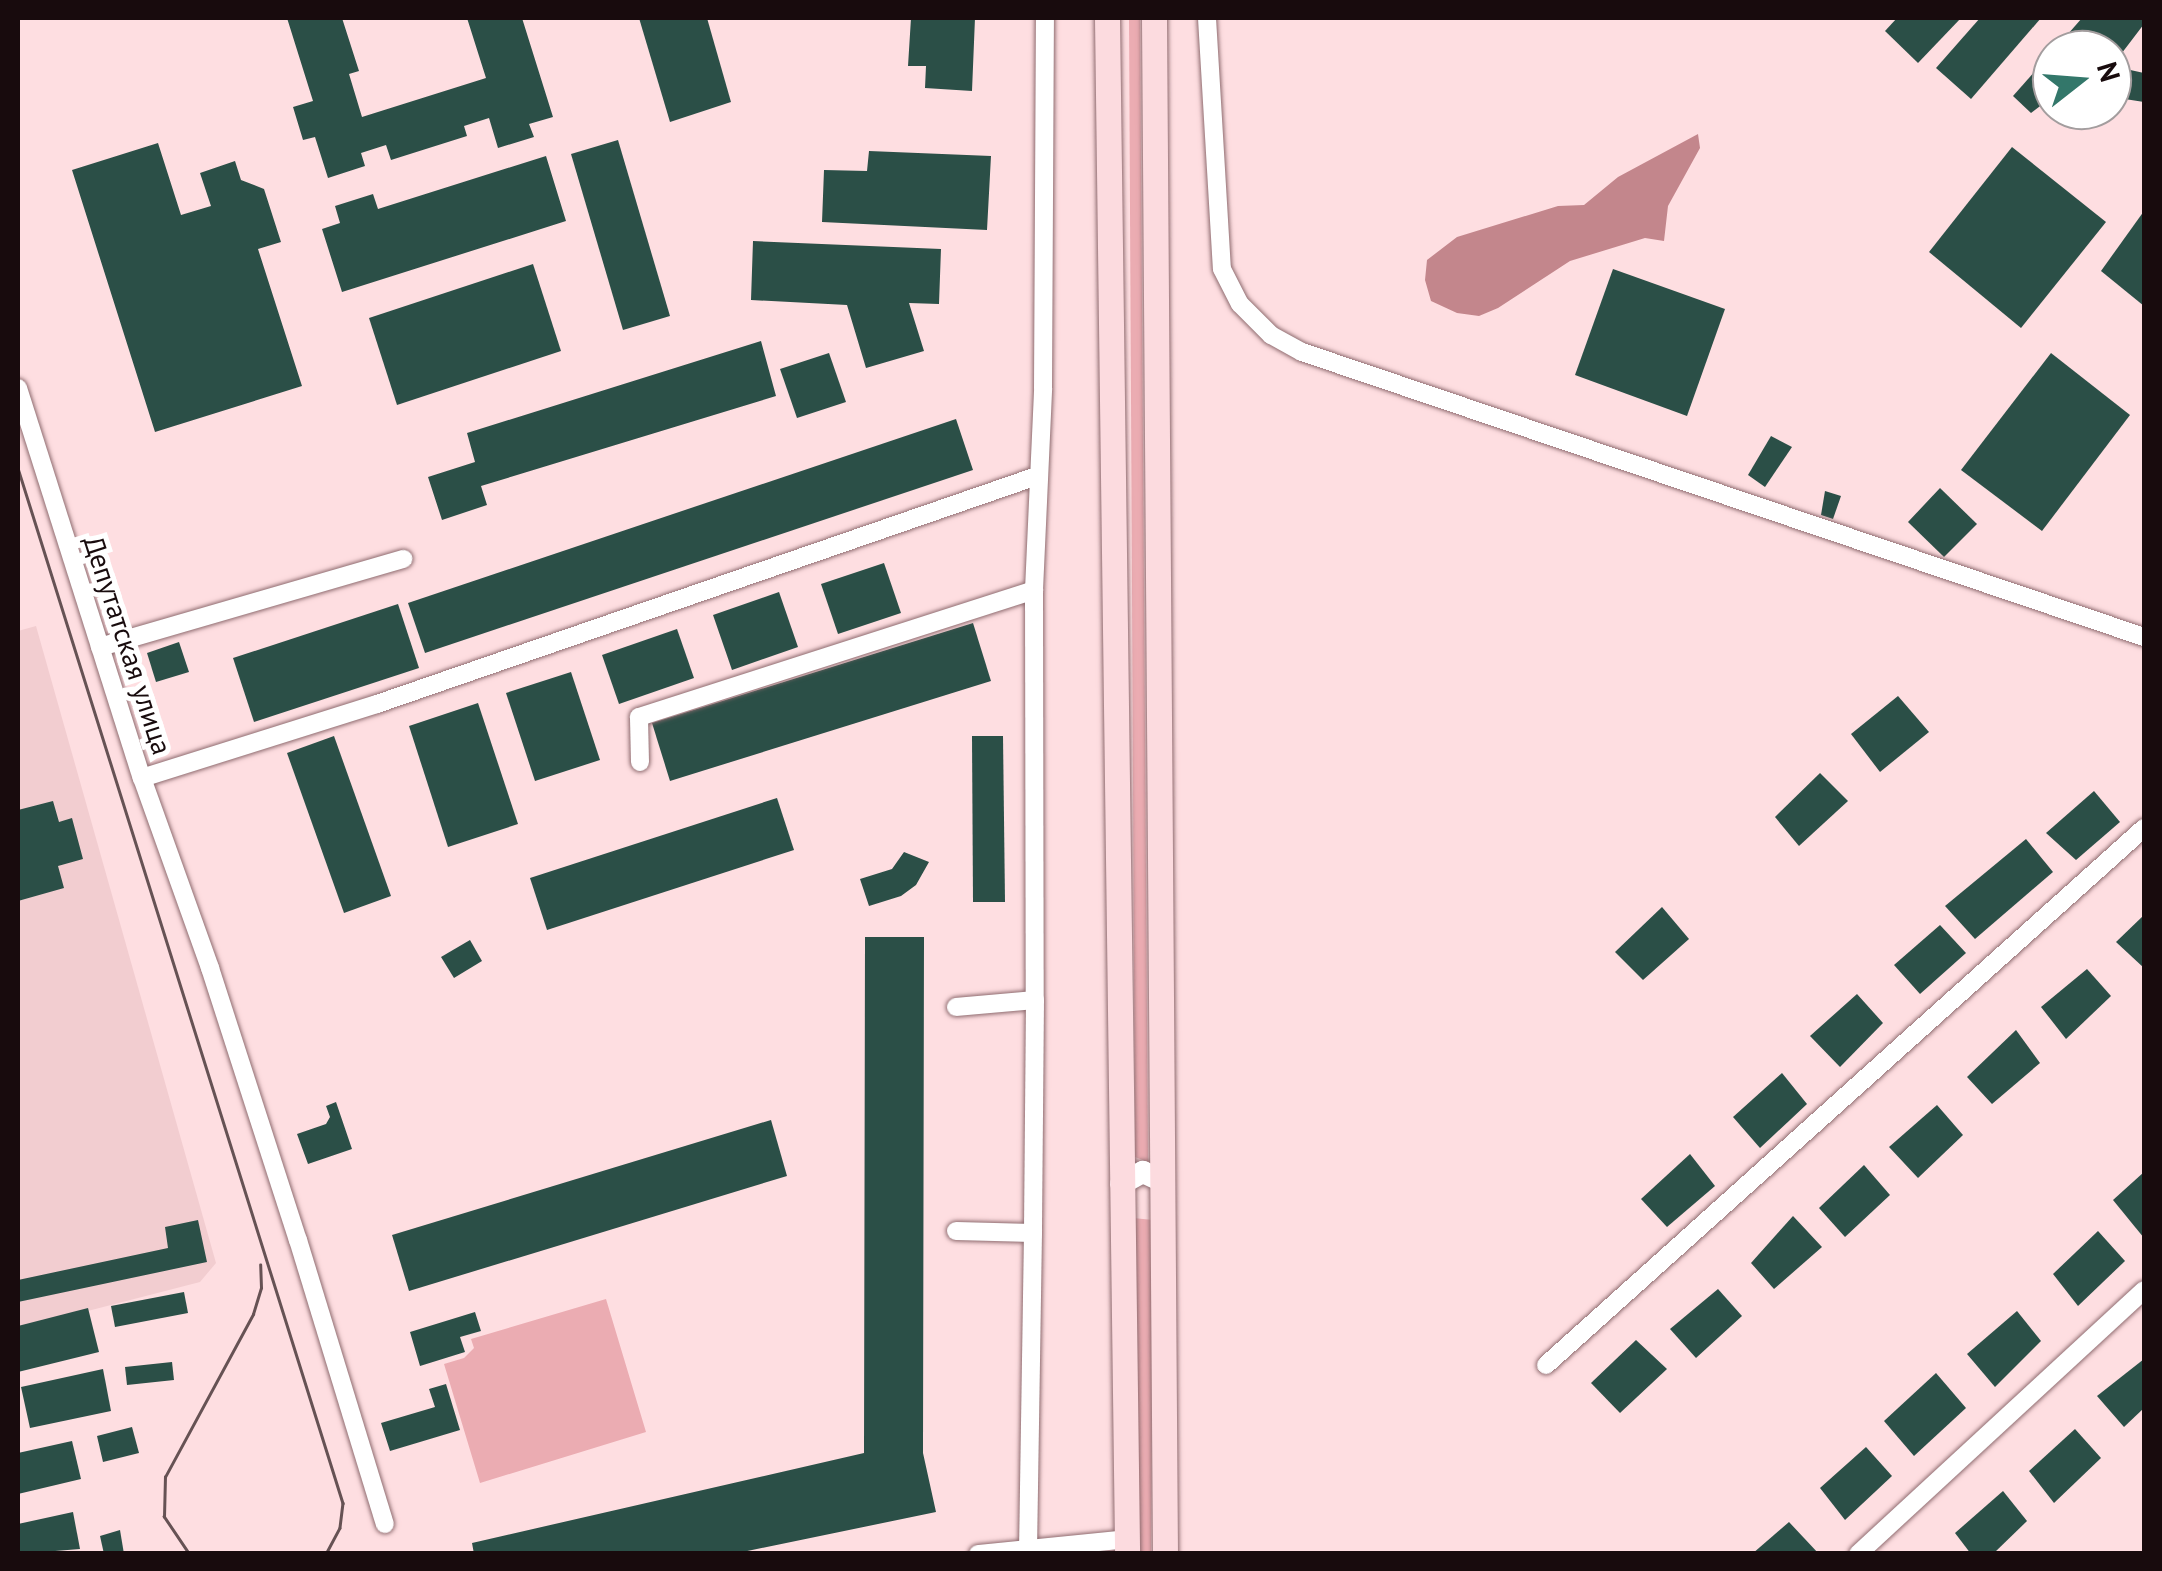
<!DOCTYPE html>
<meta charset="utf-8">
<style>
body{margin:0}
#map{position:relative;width:2162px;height:1571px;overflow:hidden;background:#fedee1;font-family:"PT Sans",sans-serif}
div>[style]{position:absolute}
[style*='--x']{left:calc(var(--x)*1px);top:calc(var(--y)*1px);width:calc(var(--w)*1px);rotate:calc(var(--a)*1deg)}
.built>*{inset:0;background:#f2cdd0}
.green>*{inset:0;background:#ebacb2}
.water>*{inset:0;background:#c3868c}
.building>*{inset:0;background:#2b4f47}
.roads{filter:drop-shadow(0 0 2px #8f6c70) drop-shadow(0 0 2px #8f6c70)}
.minor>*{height:18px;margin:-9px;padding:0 9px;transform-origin:9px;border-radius:9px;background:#fff}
.tertiary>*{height:22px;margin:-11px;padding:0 11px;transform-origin:11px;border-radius:11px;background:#fff}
.secondary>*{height:25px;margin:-12.5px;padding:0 12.5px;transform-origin:12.5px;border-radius:12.5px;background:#fcdbdf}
.tram>*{height:2.5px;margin:-1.25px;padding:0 1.25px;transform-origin:1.25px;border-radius:1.25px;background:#665254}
span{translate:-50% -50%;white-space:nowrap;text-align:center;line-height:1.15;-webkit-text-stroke:10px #fff;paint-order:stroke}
.street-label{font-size:28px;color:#180b0d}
.frame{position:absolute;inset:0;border:20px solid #180b0d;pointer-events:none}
.north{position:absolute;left:2032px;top:30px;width:100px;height:100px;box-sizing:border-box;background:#fff;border:2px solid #a39d9e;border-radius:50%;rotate:73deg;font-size:28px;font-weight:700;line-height:40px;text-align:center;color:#180b0d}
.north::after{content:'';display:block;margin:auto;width:35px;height:45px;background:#33776a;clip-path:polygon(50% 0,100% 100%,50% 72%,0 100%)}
</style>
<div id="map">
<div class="built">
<i style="clip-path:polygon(36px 626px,216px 1263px,200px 1282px,18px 1329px,18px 631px)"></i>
</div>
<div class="green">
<i style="clip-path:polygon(1129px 18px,1140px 18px,1148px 1162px,1135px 1157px)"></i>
<i style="clip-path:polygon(1133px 1218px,1153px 1220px,1151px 1553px,1135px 1553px)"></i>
<i style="clip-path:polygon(606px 1299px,646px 1432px,480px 1483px,444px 1364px,464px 1358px,474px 1348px,471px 1339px)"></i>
</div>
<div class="water">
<i style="clip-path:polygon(1698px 134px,1700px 148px,1668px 206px,1664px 241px,1645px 238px,1570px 261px,1498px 308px,1479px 316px,1457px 313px,1431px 301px,1425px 280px,1427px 260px,1457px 237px,1558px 206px,1584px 205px,1618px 177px)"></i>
</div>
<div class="building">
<i style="clip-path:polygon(287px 18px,342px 18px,359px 71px,349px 74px,362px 117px,486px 78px,467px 18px,522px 18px,553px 117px,529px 124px,534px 137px,498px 148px,489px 118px,464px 126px,467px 136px,391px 160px,386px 145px,361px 153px,365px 166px,328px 178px,315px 137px,303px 140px,293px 107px,313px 101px)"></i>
<i style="clip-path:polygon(639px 18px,707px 18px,731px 102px,670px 122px)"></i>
<i style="clip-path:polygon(911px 18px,975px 18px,972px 91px,925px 88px,926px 66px,908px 66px)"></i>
<i style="clip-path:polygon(1897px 18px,1961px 18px,1918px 63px,1885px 31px)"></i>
<i style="clip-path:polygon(1980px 18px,2041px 18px,1971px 99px,1936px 68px)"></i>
<i style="clip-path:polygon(2082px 18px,2144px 18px,2144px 24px,2112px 66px,2144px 73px,2144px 102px,2112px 97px,2112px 50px,2054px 50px)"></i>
<i style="clip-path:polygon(2052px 52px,2052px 97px,2031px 113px,2013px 96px)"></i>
<i style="clip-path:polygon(618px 140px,670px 316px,623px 330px,571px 154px)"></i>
<i style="clip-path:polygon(158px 143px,181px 215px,211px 206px,200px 173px,235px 161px,241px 180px,264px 189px,281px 242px,258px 249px,302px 386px,155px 432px,72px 170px)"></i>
<i style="clip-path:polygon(2012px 147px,2106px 222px,2021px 328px,1929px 252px)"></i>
<i style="clip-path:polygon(869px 151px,991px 156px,987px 230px,822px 222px,824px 170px,867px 171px)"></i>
<i style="clip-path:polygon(546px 156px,566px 221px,342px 292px,322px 229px,340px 223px,335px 206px,373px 194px,378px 209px)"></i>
<i style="clip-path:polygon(2144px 211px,2144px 306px,2101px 271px)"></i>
<i style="clip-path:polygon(753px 241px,941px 249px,939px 304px,909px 303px,924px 351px,866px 368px,847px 305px,751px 300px)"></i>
<i style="clip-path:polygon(533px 264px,561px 351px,397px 405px,369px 318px)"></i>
<i style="clip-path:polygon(1613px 269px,1725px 309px,1687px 416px,1575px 375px)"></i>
<i style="clip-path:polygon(761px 341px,776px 396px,481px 486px,487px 505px,442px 520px,428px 477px,475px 462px,467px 433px)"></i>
<i style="clip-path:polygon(829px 353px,846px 402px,797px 418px,780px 369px)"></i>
<i style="clip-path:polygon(2051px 353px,2130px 415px,2042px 531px,1961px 470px)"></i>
<i style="clip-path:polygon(956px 419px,973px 470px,425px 653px,408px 603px)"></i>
<i style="clip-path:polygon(1771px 436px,1792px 447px,1765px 487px,1748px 475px)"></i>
<i style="clip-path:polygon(1940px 488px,1977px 524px,1944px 557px,1908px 522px)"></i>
<i style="clip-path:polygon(1825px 491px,1841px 496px,1833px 519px,1821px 515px)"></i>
<i style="clip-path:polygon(884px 563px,901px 613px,838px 634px,821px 584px)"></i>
<i style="clip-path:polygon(779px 592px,798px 647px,732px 670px,713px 615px)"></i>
<i style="clip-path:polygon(398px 604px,419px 668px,254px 722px,233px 658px)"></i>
<i style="clip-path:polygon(973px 623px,991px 681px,670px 781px,652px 723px)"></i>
<i style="clip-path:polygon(677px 629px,694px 678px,619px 704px,602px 655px)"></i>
<i style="clip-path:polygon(179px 642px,189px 672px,156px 682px,147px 653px)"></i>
<i style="clip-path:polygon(571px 672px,600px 760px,535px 781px,506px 693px)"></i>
<i style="clip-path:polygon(1898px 696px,1929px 732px,1880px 772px,1851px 734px)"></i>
<i style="clip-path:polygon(478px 703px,518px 824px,448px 847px,409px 726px)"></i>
<i style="clip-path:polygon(334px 736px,391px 896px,344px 913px,287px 753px)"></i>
<i style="clip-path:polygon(972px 736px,1003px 736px,1005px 902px,973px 902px)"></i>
<i style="clip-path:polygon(1820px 773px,1848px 801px,1799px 846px,1775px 817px)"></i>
<i style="clip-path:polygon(2094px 791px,2120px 822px,2076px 860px,2046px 833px)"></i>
<i style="clip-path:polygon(777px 798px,794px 850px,547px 930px,530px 878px)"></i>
<i style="clip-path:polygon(53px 801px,59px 822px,72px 818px,83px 859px,58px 866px,64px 888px,18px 901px,18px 810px)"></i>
<i style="clip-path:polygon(2026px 839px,2053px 872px,1975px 939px,1945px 906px)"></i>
<i style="clip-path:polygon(904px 852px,929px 862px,916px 885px,901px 896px,869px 906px,860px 879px,892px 869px)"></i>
<i style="clip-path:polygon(1662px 907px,1689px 939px,1643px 980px,1615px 952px)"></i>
<i style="clip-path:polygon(2144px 915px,2144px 968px,2116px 942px)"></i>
<i style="clip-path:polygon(1940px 925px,1966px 953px,1920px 994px,1894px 965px)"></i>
<i style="clip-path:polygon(865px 937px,924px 937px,923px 1453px,936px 1512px,733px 1554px,474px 1554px,472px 1543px,864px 1453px)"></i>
<i style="clip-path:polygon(470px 940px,482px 961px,454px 978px,441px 957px)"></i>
<i style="clip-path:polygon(2087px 969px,2111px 996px,2066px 1039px,2041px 1007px)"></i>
<i style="clip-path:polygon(1857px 994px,1883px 1023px,1840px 1067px,1810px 1036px)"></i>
<i style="clip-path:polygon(2016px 1030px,2040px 1063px,1992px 1104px,1967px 1077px)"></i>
<i style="clip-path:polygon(1782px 1073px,1807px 1104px,1760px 1148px,1733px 1117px)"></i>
<i style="clip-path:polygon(336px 1102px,352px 1149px,308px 1164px,297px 1134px,326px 1124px,330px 1117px,326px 1106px)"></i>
<i style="clip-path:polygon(1937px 1105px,1963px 1135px,1918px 1178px,1889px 1147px)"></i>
<i style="clip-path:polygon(771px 1120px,787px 1176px,409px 1291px,392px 1235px)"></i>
<i style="clip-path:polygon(1690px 1154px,1715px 1186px,1667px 1227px,1641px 1199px)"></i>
<i style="clip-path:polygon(1864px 1165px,1890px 1195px,1845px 1237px,1819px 1208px)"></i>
<i style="clip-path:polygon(2144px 1172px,2144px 1238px,2113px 1200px)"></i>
<i style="clip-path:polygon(1793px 1216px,1822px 1247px,1774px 1289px,1751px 1263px)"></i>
<i style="clip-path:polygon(198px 1220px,207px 1262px,18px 1302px,18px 1280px,168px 1248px,165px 1227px)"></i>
<i style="clip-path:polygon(2098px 1231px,2125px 1261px,2078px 1306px,2053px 1274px)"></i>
<i style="clip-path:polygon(1718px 1289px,1742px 1316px,1696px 1358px,1670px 1329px)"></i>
<i style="clip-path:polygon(184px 1292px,188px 1313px,115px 1327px,111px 1306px)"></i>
<i style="clip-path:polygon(88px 1308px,99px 1352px,18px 1372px,18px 1326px)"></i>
<i style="clip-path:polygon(2017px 1311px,2041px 1341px,1995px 1387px,1967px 1354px)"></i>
<i style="clip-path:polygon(475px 1312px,481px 1331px,460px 1337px,465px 1352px,420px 1366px,410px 1332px)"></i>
<i style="clip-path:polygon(1636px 1340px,1667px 1369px,1620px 1413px,1591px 1383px)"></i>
<i style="clip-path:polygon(2144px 1359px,2144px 1408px,2124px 1427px,2097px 1396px)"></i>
<i style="clip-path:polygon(172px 1362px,174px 1380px,127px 1385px,125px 1367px)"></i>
<i style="clip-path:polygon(103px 1369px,111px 1411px,30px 1428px,21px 1387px)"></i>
<i style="clip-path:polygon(1936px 1373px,1966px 1408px,1914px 1456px,1884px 1421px)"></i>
<i style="clip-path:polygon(446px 1384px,460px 1430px,390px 1451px,381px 1423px,435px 1407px,429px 1389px)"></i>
<i style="clip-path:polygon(132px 1427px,139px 1453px,103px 1462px,97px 1436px)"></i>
<i style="clip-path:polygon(2075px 1429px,2101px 1458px,2054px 1503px,2029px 1471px)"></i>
<i style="clip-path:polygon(72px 1441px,81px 1479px,18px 1494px,18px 1453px)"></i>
<i style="clip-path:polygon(1866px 1447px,1892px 1476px,1845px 1520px,1820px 1488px)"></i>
<i style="clip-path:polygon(2003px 1491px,2027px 1521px,1993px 1554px,1971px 1554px,1955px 1533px)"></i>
<i style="clip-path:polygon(73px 1512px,80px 1549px,18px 1554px,18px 1524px)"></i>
<i style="clip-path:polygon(1789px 1522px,1819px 1554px,1752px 1554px)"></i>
<i style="clip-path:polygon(120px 1530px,124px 1554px,104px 1554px,100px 1536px)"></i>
</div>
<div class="roads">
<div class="minor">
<i style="--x:1207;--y:18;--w:251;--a:86.6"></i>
<i style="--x:1222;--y:269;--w:39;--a:63"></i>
<i style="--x:1240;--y:304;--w:44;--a:45"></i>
<i style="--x:1271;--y:335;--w:35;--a:29"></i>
<i style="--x:1302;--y:352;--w:889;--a:18.7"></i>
<i style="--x:18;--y:388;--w:409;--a:72.4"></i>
<i style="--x:142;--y:778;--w:202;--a:70.3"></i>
<i style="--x:210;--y:968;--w:286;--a:72.1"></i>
<i style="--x:298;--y:1240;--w:297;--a:73"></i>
<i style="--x:1034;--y:590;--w:410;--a:89.9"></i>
<i style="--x:100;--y:647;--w:316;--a:-16.2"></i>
<i style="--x:640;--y:762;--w:45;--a:-91.3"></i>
<i style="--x:639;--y:717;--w:415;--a:-17.8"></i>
<i style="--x:1034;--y:590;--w:202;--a:-87.4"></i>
<i style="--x:1043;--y:388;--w:370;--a:-89.7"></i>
<i style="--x:142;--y:778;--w:246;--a:-17.5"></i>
<i style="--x:377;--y:704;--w:698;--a:-19.06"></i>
<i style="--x:956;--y:1007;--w:79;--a:-5.1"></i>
<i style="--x:1035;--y:1000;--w:233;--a:90.5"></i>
<i style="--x:956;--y:1231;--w:77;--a:1.5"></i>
<i style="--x:1033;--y:1233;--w:321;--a:90.9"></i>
<i style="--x:1546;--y:1365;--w:804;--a:-41.92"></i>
<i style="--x:978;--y:1554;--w:150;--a:-5.7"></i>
<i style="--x:1858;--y:1554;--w:389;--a:-42.7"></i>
</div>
<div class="tertiary">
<i style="--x:1121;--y:1184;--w:25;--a:-29"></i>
<i style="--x:1143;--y:1172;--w:23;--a:25"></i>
</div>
<div class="secondary">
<i style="--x:1107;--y:18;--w:1536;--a:89.25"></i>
<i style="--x:1154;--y:18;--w:1536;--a:89.59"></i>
</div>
</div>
<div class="tram">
<i style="--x:18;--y:468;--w:1085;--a:72.57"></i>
<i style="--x:343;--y:1503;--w:25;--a:97"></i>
<i style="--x:340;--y:1528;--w:30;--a:118"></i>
<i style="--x:189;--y:1554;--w:45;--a:-124"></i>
<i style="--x:164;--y:1517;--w:40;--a:-88.6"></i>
<i style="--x:165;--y:1477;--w:185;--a:-61.6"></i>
<i style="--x:253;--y:1314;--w:27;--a:-73"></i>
<i style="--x:261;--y:1288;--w:23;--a:-92"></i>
</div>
<div class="street-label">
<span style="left:128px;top:645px;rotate:72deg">Депутатская улица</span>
</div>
<div class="frame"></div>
<div class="north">N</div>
</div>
